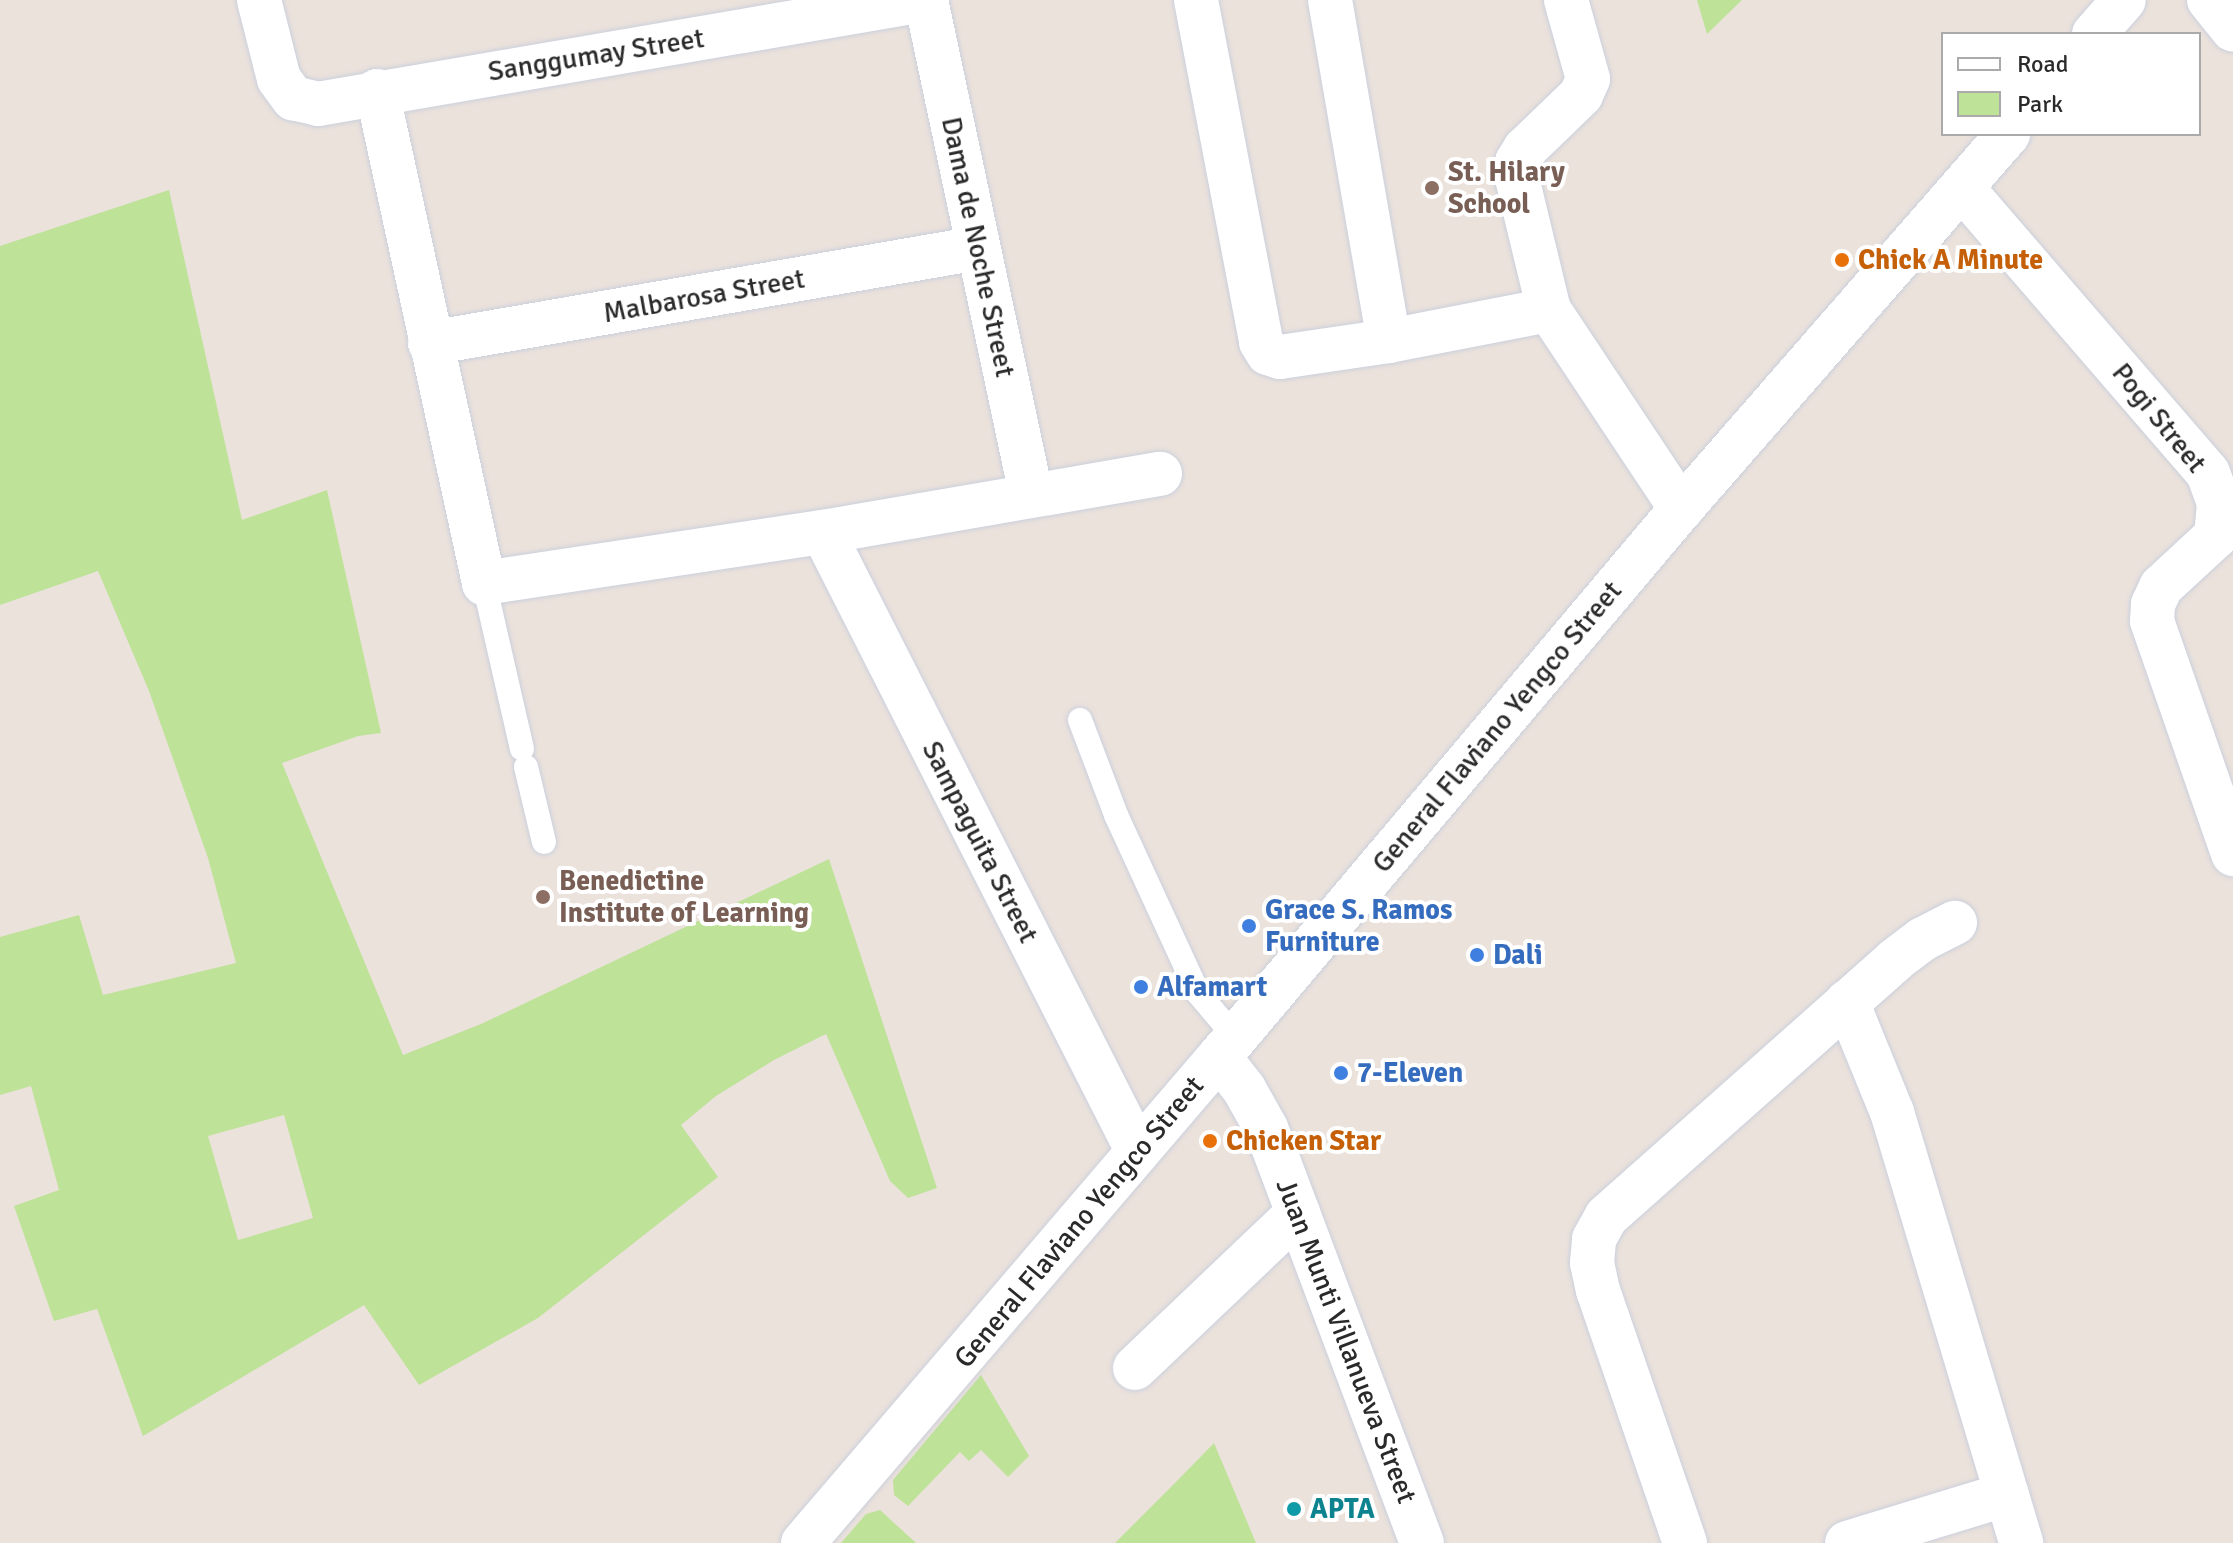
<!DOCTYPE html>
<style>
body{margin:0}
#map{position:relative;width:2233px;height:1543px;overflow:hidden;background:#ece2dc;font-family:Signika,sans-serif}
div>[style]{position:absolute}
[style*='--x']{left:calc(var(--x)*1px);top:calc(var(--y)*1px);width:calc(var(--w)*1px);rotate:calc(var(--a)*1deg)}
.green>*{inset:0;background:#bde298}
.roads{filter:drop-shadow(0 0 2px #cad0dc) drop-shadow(0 0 2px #cad0dc)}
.service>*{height:24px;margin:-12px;padding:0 12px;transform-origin:12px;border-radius:12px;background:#fff}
.minor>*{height:44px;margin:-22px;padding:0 22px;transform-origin:22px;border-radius:22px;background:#fff}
.tertiary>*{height:44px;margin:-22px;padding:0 22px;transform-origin:22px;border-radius:22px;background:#fff}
.secondary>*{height:44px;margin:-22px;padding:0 22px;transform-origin:22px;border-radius:22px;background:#fff}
.dots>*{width:22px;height:22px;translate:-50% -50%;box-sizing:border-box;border:4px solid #fff;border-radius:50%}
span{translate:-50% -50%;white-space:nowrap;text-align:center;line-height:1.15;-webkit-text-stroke:8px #fff;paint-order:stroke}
.street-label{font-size:28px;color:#2a2a2a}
.education-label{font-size:28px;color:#785e54;font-weight:700}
.left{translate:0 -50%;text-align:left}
.food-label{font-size:28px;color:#c56008;font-weight:700}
.shop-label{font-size:28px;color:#366cbe;font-weight:700}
.culture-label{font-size:28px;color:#0d838f;font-weight:700}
.legend{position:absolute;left:1941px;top:32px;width:260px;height:104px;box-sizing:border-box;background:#fff;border:2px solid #aaa;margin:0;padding:10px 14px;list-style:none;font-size:24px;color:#2a2a2a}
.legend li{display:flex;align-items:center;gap:16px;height:40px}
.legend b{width:40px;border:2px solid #aaa}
</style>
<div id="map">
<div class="green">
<i style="clip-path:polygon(1697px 0,1742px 0,1707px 34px)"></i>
<i style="clip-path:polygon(evenodd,169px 190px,242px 520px,327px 490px,381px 733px,358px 736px,282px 763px,403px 1055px,481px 1024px,829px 859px,937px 1188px,908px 1198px,890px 1181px,826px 1034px,774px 1060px,716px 1096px,681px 1125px,718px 1177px,538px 1318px,419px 1385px,364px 1305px,143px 1436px,97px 1309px,54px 1321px,14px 1206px,59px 1190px,31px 1086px,0 1095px,0 937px,79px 915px,103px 995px,236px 963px,208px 858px,149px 691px,98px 571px,0 605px,0 246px,169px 190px,284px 1115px,313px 1218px,238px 1240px,208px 1136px,284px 1115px)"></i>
<i style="clip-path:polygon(981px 1375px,1029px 1456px,1008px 1477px,981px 1450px,969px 1461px,960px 1452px,908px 1506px,894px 1495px,893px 1480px)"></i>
<i style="clip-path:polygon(1214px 1443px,1256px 1543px,1115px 1543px,1174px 1484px)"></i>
<i style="clip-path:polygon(880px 1510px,916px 1543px,841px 1543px,866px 1514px)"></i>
</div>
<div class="roads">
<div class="service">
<i style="--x:484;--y:583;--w:170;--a:77.1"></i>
<i style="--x:1080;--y:720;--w:102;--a:69.2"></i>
<i style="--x:1116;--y:815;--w:196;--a:65.3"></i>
<i style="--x:1198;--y:993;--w:59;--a:49.8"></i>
<i style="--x:526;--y:767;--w:77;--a:76.5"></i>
</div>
<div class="minor">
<i style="--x:259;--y:0;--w:81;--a:75.8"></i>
<i style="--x:279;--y:79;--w:24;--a:54"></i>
<i style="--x:293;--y:98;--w:26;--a:13"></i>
<i style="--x:318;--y:104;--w:614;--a:-9.75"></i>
<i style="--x:926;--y:0;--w:505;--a:78"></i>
<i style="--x:1196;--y:0;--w:348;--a:79.2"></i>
<i style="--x:1261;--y:342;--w:13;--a:58"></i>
<i style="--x:1268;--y:353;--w:13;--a:18"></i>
<i style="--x:1280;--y:357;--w:110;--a:-8.4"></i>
<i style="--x:1389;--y:341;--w:163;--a:-11"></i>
<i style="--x:1330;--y:0;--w:346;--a:80.2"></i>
<i style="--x:1566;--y:0;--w:82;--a:74.4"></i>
<i style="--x:1588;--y:79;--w:17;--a:114"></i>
<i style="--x:1581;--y:95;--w:78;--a:136"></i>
<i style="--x:1525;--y:149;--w:15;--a:122"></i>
<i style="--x:1517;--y:162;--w:16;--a:90"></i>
<i style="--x:1517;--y:178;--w:136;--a:76.4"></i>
<i style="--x:1549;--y:310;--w:239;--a:56.4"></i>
<i style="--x:2209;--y:0;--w:38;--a:51"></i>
<i style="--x:377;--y:91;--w:504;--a:77.73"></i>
<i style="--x:484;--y:583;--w:343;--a:-8.6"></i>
<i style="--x:823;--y:532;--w:342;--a:-9.8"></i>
<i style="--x:1962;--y:188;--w:376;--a:49.2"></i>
<i style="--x:2208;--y:473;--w:32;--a:70"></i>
<i style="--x:2219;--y:503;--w:33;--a:95"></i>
<i style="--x:2216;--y:536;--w:75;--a:137.2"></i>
<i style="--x:2161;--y:587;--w:19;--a:115"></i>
<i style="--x:2153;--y:604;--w:17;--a:93"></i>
<i style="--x:2152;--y:621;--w:247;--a:70.8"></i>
<i style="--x:430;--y:343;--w:556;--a:-9.83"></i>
<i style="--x:823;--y:532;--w:695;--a:63.07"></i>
<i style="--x:1847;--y:1002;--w:119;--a:67.8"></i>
<i style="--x:1892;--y:1112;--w:450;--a:73.3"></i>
<i style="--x:1135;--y:1368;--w:225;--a:-43.6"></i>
<i style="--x:1685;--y:1543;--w:267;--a:-109"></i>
<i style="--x:1598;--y:1291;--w:29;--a:-102"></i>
<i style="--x:1592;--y:1263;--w:24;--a:-85"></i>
<i style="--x:1594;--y:1239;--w:25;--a:-61"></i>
<i style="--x:1606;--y:1217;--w:387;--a:-41.6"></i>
<i style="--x:1895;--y:960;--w:35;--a:-37"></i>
<i style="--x:1923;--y:939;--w:36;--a:-27"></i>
<i style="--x:1847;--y:1543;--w:167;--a:-17"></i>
</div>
<div class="tertiary">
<i style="--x:1219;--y:1057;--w:41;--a:52"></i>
<i style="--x:1244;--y:1089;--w:45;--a:60.6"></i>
<i style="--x:1266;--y:1128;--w:443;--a:69.4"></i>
</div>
<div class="secondary">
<i style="--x:2094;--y:34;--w:45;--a:-48.6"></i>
<i style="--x:803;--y:1543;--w:640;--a:-49.44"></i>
<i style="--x:1219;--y:1057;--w:717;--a:-49.87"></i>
<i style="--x:1681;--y:509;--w:498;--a:-48.9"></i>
</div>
</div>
<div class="dots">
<i style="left:1432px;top:188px;background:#8d6e63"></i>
<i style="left:1842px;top:260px;background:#e8710a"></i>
<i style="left:543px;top:897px;background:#8d6e63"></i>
<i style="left:1249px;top:926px;background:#3f7fe0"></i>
<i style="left:1477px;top:955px;background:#3f7fe0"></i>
<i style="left:1141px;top:987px;background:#3f7fe0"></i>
<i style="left:1341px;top:1073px;background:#3f7fe0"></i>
<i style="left:1210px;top:1141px;background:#e8710a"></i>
<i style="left:1294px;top:1509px;background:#0f9aa8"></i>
</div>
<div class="street-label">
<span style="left:596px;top:55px;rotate:-9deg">Sanggumay Street</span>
<span style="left:978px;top:247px;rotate:78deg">Dama de Noche Street</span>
<span style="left:704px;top:296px;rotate:-10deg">Malbarosa Street</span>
<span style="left:2159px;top:418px;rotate:51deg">Pogi Street</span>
<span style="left:1497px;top:727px;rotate:-50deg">General Flaviano Yengco Street</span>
<span style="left:980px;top:842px;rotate:63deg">Sampaguita Street</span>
<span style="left:1079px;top:1222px;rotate:-50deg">General Flaviano Yengco Street</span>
<span style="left:1346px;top:1341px;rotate:69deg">Juan Munti Villanueva Street</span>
</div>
<div class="education-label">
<span class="left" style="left:1448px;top:188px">St. Hilary<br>School</span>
<span class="left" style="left:559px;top:897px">Benedictine<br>Institute of Learning</span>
</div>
<div class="food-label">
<span class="left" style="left:1858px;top:260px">Chick A Minute</span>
<span class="left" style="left:1226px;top:1141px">Chicken Star</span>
</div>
<div class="shop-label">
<span class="left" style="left:1265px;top:926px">Grace S. Ramos<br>Furniture</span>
<span class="left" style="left:1493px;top:955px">Dali</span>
<span class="left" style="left:1157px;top:987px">Alfamart</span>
<span class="left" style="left:1357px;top:1073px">7-Eleven</span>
</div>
<div class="culture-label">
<span class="left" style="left:1310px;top:1509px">APTA</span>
</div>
<ul class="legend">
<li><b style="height:10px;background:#fff"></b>Road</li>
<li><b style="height:22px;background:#bde298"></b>Park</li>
</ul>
</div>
